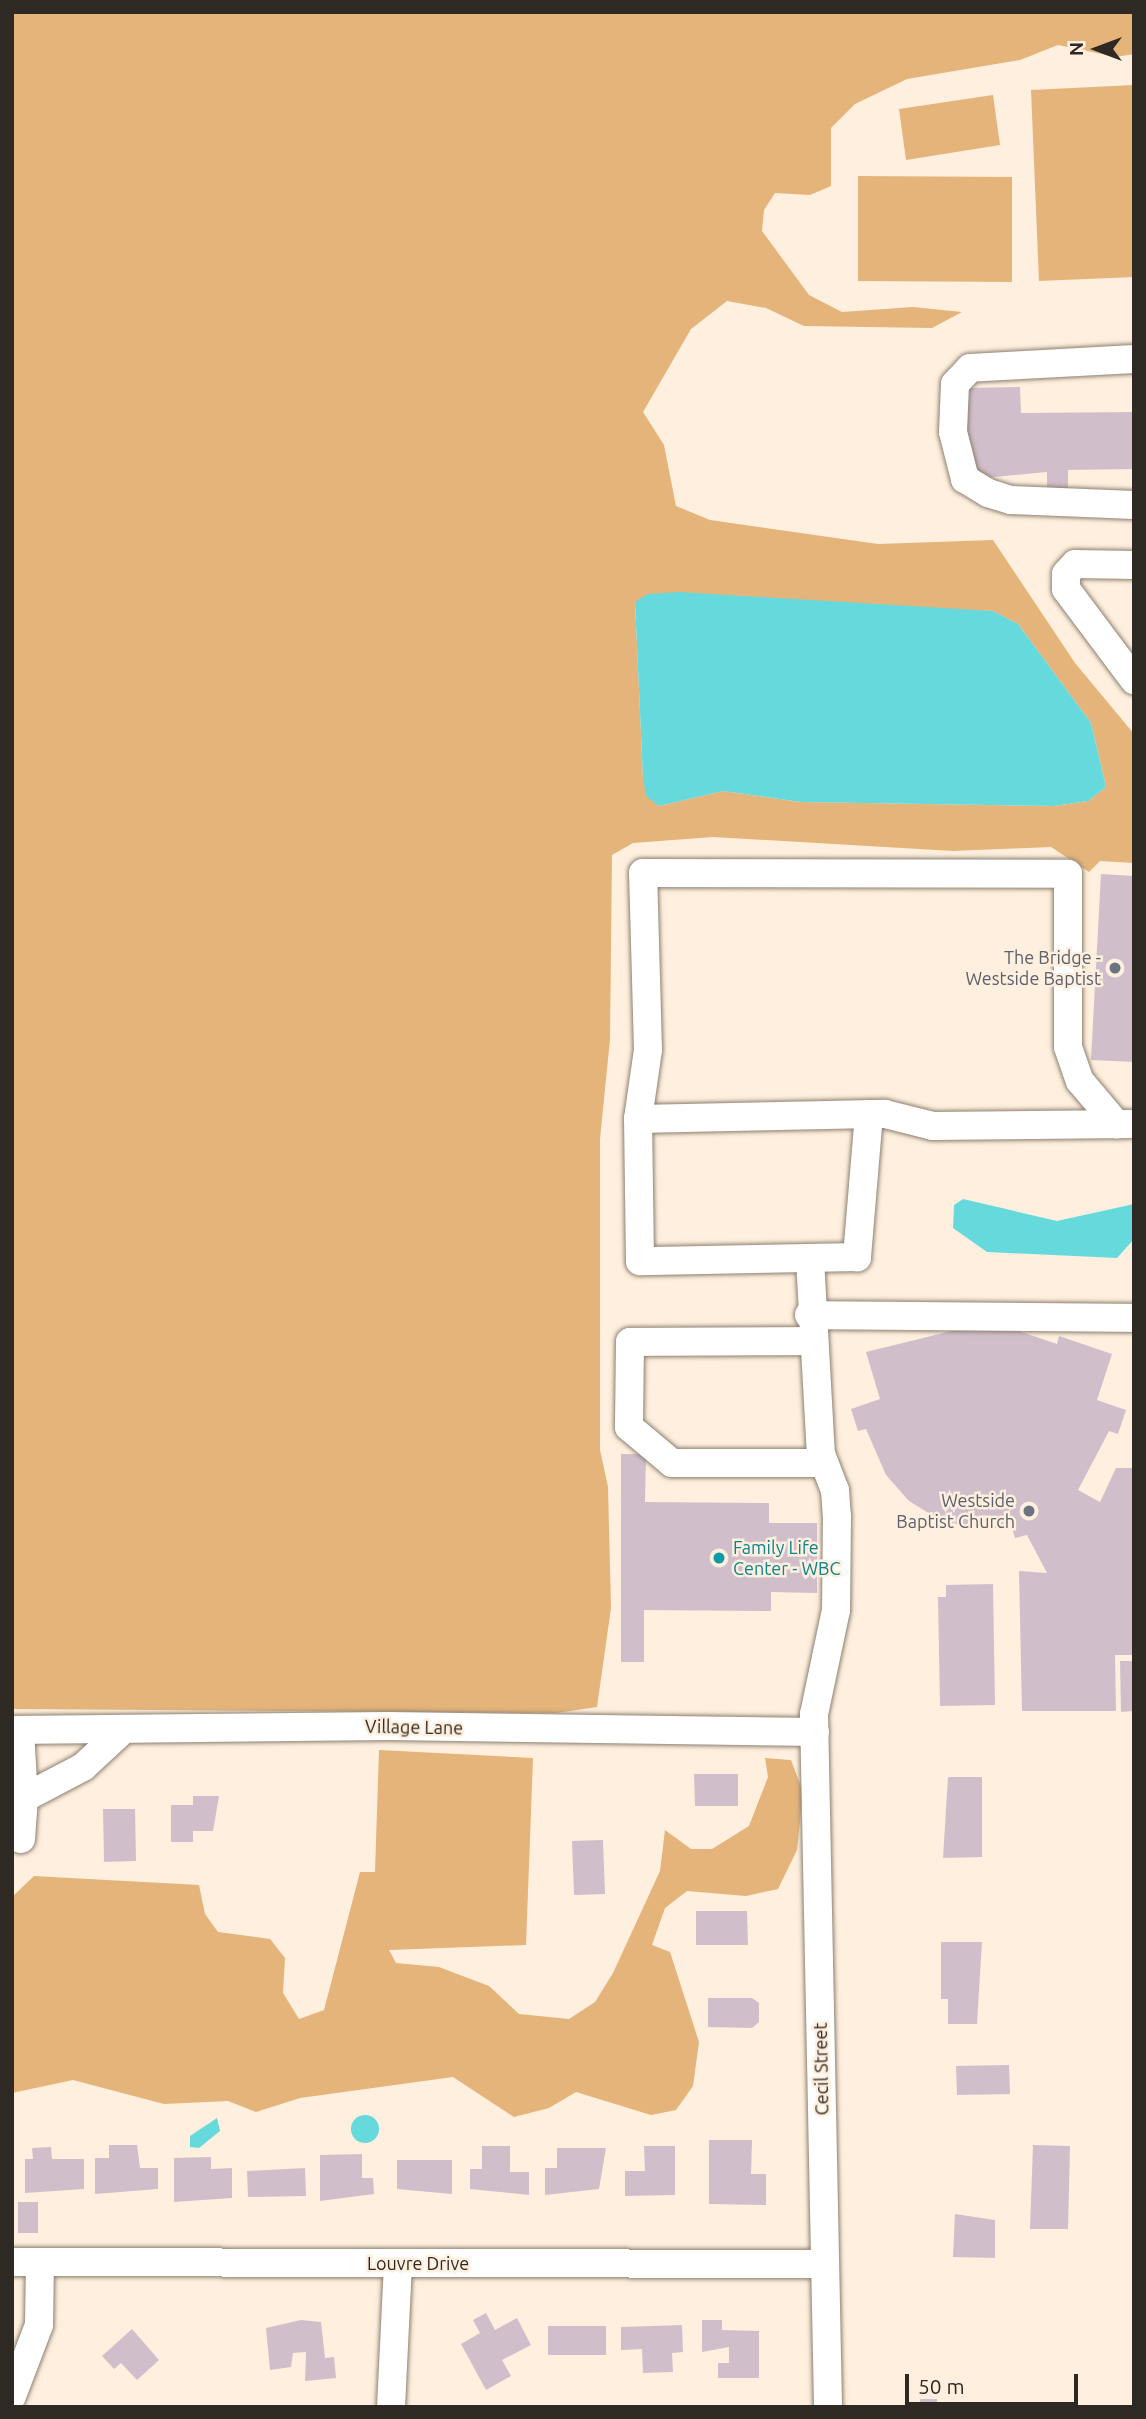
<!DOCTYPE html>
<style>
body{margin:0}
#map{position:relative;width:1146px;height:2419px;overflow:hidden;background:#feefde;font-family:Ubuntu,sans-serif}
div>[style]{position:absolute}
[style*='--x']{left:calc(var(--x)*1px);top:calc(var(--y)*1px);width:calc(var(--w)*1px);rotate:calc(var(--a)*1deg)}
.green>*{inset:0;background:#e4b47a}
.water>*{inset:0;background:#66d9dc}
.round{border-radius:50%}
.building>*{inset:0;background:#d1becb}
.roads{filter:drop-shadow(0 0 2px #8d8070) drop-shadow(0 0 2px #8d8070)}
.minor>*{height:28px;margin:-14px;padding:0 14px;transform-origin:14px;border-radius:14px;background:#fff}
.dots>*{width:19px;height:19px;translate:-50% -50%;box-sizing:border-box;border:4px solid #feefde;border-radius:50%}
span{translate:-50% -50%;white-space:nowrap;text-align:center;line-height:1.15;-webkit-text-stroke:5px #feefde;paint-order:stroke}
.worship-label{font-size:18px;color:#5b616d}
.right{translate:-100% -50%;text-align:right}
.culture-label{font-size:18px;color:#0d838f}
.left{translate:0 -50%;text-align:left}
.street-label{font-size:18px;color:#2f2923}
.frame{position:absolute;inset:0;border:14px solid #2f2923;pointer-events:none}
.north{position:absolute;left:1062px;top:14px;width:70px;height:70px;-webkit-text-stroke:5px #feefde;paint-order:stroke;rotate:270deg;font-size:19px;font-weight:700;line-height:28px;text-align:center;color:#2f2923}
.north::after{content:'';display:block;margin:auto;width:24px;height:32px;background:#2f2923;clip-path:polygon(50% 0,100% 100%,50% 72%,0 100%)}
.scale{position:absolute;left:905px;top:2374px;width:173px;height:32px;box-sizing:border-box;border:4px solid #2f2923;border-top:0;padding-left:9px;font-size:21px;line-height:24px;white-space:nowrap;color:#2f2923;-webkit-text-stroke:5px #feefde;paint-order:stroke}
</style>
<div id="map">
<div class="green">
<i style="clip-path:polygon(evenodd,12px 12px,1134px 12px,1134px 54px,1116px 57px,1058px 45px,1020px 60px,907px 79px,855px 104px,831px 128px,831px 186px,810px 195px,775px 193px,764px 210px,762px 231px,809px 295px,842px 312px,913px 307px,962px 312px,932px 328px,804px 326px,766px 308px,727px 301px,691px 329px,643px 412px,664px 445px,676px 506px,710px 520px,878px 544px,993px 540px,1075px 663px,1134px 734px,1134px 863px,1100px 861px,1089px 872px,1051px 847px,953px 851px,713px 837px,633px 843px,612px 855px,610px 1039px,600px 1139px,600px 1450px,608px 1487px,611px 1608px,597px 1707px,556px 1713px,12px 1709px,12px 12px,635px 602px,993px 611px,1018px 624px,1091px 723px,1106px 787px,1088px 801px,1054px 806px,801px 802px,723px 791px,659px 806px,643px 778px,635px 602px)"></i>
<i style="clip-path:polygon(1134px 85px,1134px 277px,1039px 281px,1031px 90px)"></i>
<i style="clip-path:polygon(993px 95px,1000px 145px,906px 160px,899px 109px)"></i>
<i style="clip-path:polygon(858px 176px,1012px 177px,1012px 282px,858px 281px)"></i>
<i style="clip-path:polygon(379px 1750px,533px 1758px,526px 1945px,389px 1950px,396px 1963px,439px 1967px,489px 1986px,519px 2014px,569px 2019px,595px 2002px,613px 1973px,660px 1871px,665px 1830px,691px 1849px,712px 1849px,749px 1826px,768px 1777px,765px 1758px,791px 1760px,803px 1792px,797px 1850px,778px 1889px,746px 1896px,687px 1891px,665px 1908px,652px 1945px,670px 1952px,699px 2042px,693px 2086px,676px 2110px,651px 2115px,576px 2092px,549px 2108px,514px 2117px,453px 2077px,300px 2098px,256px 2112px,228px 2101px,164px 2104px,73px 2080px,12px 2093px,12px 1897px,34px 1876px,199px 1885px,205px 1914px,218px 1932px,270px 1939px,285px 1958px,283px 1993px,299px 2019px,324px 2010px,360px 1872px,375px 1872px)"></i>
</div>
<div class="water">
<i style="clip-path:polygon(679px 592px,993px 611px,1018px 624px,1091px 723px,1106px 787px,1088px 801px,1054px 806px,801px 802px,723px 791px,659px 806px,646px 796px,643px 778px,635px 602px,648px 594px)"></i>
<i style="clip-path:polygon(963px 1199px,1057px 1221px,1134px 1204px,1134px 1239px,1117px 1258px,987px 1252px,953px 1228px,954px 1205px)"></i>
<i class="round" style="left:351px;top:2115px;width:28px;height:28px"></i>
<i style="clip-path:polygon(217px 2118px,220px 2131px,199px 2148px,190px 2147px,190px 2136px)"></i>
</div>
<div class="building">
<i style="clip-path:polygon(1020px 387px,1021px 413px,1134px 412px,1134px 469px,1068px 470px,1068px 498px,1047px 498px,1047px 472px,972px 479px,962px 400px,969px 400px,969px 388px)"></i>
<i style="clip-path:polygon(1101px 874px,1134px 876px,1134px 1062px,1091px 1060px)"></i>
<i style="clip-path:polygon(976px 1325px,1001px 1325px,1057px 1344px,1059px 1336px,1112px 1354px,1097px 1400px,1126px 1410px,1118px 1434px,1109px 1431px,1078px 1490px,1100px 1502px,1116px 1468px,1134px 1468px,1134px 1655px,1115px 1655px,1116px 1711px,1022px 1711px,1019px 1571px,1047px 1573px,1027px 1535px,1015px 1538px,1012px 1527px,972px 1529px,938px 1519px,909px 1501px,886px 1475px,866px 1429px,858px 1431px,851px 1409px,880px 1399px,866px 1352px)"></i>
<i style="clip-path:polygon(621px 1454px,646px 1454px,645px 1502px,769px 1503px,769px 1523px,817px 1523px,817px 1593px,771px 1592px,771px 1611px,644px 1610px,644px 1662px,621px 1662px)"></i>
<i style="clip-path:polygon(993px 1584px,995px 1705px,940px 1706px,938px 1597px,946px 1597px,946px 1585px)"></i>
<i style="clip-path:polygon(1120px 1661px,1134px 1661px,1134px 1711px,1121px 1712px)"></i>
<i style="clip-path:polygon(694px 1774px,738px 1774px,738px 1806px,695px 1806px)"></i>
<i style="clip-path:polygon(948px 1777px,982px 1777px,982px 1857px,943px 1858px)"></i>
<i style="clip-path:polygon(193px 1796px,219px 1796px,213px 1831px,193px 1831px,193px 1842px,171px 1842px,171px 1805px,193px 1805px)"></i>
<i style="clip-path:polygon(103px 1809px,135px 1809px,136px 1861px,104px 1862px)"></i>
<i style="clip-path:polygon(603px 1840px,605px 1894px,574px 1895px,572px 1841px)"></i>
<i style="clip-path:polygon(696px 1911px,747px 1911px,748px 1945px,696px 1945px)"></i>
<i style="clip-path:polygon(941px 1942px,982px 1942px,977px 2024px,948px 2024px,948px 1999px,941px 1999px)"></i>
<i style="clip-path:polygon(708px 1998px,752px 1998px,759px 2003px,759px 2022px,752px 2028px,708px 2027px)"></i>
<i style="clip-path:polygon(1009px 2065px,1010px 2094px,957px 2095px,956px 2066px)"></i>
<i style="clip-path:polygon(709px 2140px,752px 2140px,751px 2174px,766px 2174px,766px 2205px,709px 2204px)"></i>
<i style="clip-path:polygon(109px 2145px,137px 2145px,140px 2168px,158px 2168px,158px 2189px,95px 2194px,95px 2158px,109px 2158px)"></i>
<i style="clip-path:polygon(1033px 2145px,1070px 2146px,1068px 2229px,1030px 2229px)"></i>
<i style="clip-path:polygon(482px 2146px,510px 2146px,510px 2172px,529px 2172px,529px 2195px,470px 2189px,470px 2169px,482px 2169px)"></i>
<i style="clip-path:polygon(644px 2146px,675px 2146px,675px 2195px,625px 2196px,625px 2171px,645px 2171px)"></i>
<i style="clip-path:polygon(51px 2147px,52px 2159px,84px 2159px,84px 2189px,25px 2193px,25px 2159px,33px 2159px,32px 2148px)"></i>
<i style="clip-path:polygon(557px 2148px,606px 2148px,599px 2189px,545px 2195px,545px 2168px,557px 2168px)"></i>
<i style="clip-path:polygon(362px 2154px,362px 2178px,373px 2178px,374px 2194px,320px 2201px,320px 2155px)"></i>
<i style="clip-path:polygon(211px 2157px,211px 2169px,232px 2168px,232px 2198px,174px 2202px,174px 2158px)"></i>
<i style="clip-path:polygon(397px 2160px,452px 2160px,452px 2194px,397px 2189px)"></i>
<i style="clip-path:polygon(305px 2168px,306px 2196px,248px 2197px,247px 2171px)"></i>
<i style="clip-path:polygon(18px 2202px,38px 2202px,38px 2233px,18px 2233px)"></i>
<i style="clip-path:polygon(955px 2214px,995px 2220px,995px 2258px,953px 2257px)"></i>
<i style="clip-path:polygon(486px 2313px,495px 2330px,517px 2318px,531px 2345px,502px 2360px,511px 2376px,486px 2390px,461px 2344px,480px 2333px,473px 2320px)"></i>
<i style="clip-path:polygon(301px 2320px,321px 2322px,325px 2358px,334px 2357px,336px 2378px,305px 2381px,306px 2352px,293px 2353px,291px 2367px,270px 2370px,266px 2328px)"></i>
<i style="clip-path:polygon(702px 2320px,722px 2320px,722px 2330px,759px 2331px,759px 2378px,718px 2378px,718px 2363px,729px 2363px,729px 2347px,702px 2352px)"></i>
<i style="clip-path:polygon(682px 2325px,683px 2352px,672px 2353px,673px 2372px,643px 2373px,642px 2349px,621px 2350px,621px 2327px)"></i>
<i style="clip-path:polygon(548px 2326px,606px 2326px,606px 2355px,548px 2355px)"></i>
<i style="clip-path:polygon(132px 2329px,159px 2360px,137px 2380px,121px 2363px,114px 2369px,102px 2356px)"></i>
<i style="clip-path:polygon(920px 2399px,937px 2399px,937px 2407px,920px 2407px)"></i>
</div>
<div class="roads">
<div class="minor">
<i style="--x:1134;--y:359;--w:164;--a:176.9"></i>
<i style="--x:970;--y:368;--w:22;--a:133"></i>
<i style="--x:955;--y:384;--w:48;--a:92.4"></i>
<i style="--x:953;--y:432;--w:49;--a:75.7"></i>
<i style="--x:965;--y:479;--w:27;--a:31"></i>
<i style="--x:988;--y:493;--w:24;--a:17"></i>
<i style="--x:1011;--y:500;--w:123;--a:2.3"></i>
<i style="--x:1134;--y:565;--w:59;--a:-179"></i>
<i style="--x:1075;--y:564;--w:13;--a:132"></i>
<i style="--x:1066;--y:574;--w:15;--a:90"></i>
<i style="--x:1066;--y:589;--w:114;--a:53.2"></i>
<i style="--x:869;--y:1114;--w:144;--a:94.8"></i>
<i style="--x:857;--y:1257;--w:217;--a:178.9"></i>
<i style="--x:640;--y:1261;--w:142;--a:-90.8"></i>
<i style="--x:638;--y:1119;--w:70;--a:-81.8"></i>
<i style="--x:648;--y:1050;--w:177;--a:-91.6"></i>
<i style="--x:643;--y:873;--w:425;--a:0.1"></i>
<i style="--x:1068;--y:874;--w:173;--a:90"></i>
<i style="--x:1068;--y:1047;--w:36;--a:71"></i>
<i style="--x:1080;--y:1081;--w:57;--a:49.9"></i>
<i style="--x:638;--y:1119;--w:247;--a:-1.2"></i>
<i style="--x:885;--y:1114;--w:49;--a:14"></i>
<i style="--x:933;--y:1126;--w:197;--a:-0.6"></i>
<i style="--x:810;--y:1259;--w:195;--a:86.8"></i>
<i style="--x:821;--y:1454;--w:39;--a:69"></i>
<i style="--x:835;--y:1490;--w:26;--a:86"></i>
<i style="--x:837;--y:1516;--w:94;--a:90.6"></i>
<i style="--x:836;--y:1610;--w:106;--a:101.9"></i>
<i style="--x:814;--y:1714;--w:693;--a:88.84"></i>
<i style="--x:809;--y:1315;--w:325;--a:0.5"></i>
<i style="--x:810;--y:1341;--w:180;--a:179.7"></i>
<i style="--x:630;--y:1342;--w:85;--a:90.7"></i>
<i style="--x:629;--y:1427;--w:56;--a:39.9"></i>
<i style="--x:672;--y:1463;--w:152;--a:0"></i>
<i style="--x:12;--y:1730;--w:376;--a:-0.6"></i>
<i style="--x:388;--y:1726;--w:427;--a:0.8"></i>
<i style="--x:20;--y:1731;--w:67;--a:86.6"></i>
<i style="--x:21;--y:1839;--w:41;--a:-85.8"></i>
<i style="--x:24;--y:1798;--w:67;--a:-27.7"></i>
<i style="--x:83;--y:1767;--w:53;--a:-42.7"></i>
<i style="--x:12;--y:2262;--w:812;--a:0.14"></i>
<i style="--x:12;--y:2396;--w:76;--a:-69.2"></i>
<i style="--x:39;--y:2325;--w:63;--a:-89.1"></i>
<i style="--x:391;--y:2407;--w:144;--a:-87.2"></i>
</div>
</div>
<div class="dots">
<i style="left:1115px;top:968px;background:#6b7280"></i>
<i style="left:1029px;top:1511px;background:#6b7280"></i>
<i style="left:719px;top:1558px;background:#0f9aa8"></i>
</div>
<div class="worship-label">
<span class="right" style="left:1101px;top:968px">The Bridge -<br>Westside Baptist</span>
<span class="right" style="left:1015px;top:1511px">Westside<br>Baptist Church</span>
</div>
<div class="culture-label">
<span class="left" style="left:733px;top:1558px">Family Life<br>Center - WBC</span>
</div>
<div class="street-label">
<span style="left:414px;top:1727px;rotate:1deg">Village Lane</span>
<span style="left:821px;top:2069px;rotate:-91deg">Cecil Street</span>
<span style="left:418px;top:2263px">Louvre Drive</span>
</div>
<div class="frame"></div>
<div class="north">N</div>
<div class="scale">50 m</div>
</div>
